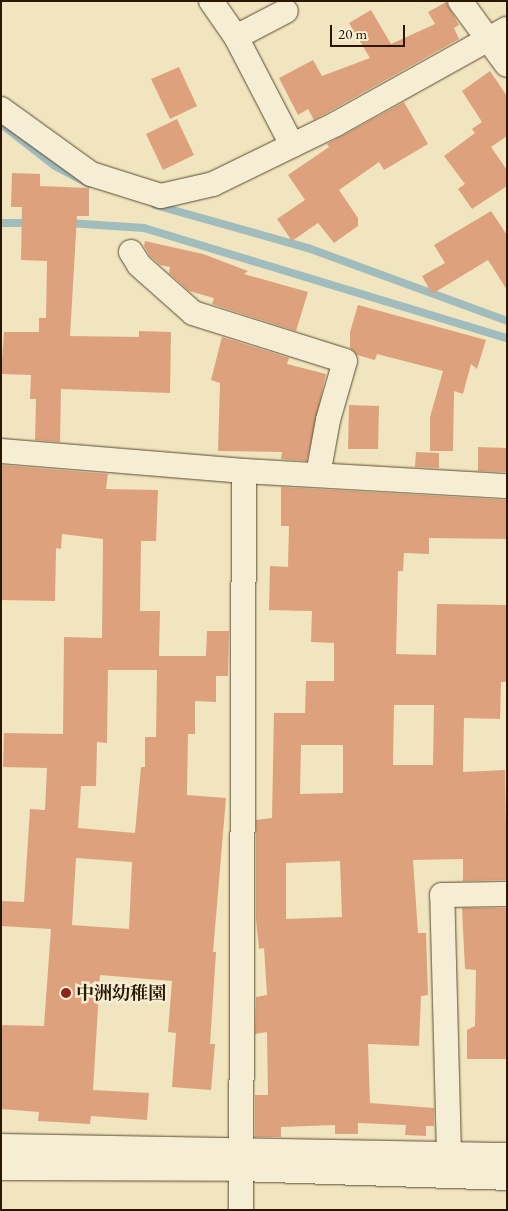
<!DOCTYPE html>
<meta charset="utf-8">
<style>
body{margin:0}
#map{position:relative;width:508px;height:1211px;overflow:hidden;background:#f0e5be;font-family:"EB Garamond","Noto Serif JP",serif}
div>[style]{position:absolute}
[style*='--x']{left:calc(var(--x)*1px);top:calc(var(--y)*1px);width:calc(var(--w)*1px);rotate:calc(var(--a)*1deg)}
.stream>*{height:8px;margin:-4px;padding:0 4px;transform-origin:4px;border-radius:4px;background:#a0bcbd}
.building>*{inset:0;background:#dda27d}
.roads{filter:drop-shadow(0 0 1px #5c4a30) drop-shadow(0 0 1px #5c4a30)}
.minor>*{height:24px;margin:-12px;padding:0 12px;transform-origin:12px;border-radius:12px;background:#f5eed5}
.dots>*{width:14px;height:14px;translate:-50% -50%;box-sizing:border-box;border:2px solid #f5eed5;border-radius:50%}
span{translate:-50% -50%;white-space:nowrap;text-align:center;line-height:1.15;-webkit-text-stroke:5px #f5eed5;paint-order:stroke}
.poi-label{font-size:18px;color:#2a1700;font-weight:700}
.left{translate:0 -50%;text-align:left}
.frame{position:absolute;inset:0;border:2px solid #2a1700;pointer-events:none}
.scale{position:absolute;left:330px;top:25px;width:75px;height:22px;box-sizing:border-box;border:2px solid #2a1700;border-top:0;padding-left:6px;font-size:15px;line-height:18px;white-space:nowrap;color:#2a1700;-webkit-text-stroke:4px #f5eed5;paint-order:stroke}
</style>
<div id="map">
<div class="stream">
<i style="--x:1;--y:124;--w:68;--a:37.9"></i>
<i style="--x:55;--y:166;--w:38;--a:28"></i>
<i style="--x:155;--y:205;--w:159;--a:15.7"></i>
<i style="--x:308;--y:248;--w:212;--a:20.1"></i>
<i style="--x:1;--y:223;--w:30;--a:0"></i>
<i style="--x:68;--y:223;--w:76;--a:3.8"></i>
<i style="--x:144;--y:228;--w:379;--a:16.9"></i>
</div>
<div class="building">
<i style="clip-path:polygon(446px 2px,459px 25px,454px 28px,459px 39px,314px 120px,308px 109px,298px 115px,279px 78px,313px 60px,322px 76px,370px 58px,349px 23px,371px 10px,391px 44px,435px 24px,428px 12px)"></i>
<i style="clip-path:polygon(179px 67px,197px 106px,170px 119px,151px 79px)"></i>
<i style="clip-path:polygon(490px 71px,507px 96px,507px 136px,491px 147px,507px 170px,507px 186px,472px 209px,458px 189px,465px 184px,444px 156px,475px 133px,472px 129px,482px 122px,462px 91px)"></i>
<i style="clip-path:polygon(404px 102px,428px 144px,384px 170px,379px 162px,339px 190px,358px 218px,358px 226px,334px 243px,318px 223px,292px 241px,277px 219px,305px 200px,288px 175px,329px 147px,327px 144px)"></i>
<i style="clip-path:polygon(177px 119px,194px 155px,163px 170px,146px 134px)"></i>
<i style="clip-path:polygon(12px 173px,40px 174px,40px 186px,89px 188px,89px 216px,77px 216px,70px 336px,139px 337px,139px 331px,171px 332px,170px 393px,61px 389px,60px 442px,35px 440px,36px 399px,30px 399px,31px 375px,1px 374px,4px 332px,39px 332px,39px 318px,46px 318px,47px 261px,21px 260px,22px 207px,11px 207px)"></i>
<i style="clip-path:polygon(491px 211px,507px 235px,507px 290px,488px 260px,432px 294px,422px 276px,445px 263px,434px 245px)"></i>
<i style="clip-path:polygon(145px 241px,203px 254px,248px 271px,244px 274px,308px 292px,296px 331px,212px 304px,214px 298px,189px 291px,169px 273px,170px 267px,160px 265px,150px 256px,144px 246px)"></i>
<i style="clip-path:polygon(358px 305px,486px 340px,477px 369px,471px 364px,463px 394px,454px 391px,453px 451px,430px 451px,430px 417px,443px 371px,377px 354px,375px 360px,357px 355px,350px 348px,350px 332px)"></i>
<i style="clip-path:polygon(222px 337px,289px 358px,287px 364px,326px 374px,307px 461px,281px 459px,282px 452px,218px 451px,220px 383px,211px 380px)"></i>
<i style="clip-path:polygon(349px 405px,379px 406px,378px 449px,348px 449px)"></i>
<i style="clip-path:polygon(478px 447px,507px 448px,507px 472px,478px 471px)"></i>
<i style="clip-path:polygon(416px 452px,439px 453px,439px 468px,415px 467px)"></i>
<i style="clip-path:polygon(evenodd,1px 465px,108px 474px,106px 489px,158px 490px,156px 541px,141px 541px,140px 611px,160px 611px,159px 656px,206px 656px,207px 631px,229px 631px,228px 676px,216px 676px,216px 702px,195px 701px,195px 734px,188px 734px,187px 795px,226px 798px,213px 952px,216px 952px,210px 1044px,215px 1044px,211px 1090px,172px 1087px,176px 1033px,168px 1032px,172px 981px,100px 975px,93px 1090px,149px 1093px,147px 1120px,91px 1116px,90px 1124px,38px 1121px,39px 1112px,1px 1109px,1px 1025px,44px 1026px,51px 929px,1px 926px,1px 901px,24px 902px,30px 809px,45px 810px,47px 768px,3px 767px,4px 733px,63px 734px,64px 637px,102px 638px,103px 539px,62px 534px,61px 549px,56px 548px,55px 601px,1px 600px,1px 465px,108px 670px,157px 670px,156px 737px,145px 737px,145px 767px,141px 767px,135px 833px,78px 828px,81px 786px,96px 786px,97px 742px,107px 743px,108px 670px,1px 465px,76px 858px,132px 862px,129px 929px,72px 925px,76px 858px)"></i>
<i style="clip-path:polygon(evenodd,281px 487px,507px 500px,507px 539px,429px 538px,429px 554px,404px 553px,403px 571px,398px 571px,396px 654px,436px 655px,437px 604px,507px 605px,507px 682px,501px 682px,500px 719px,464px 718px,463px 772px,505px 770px,507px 880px,463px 881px,463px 859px,413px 860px,418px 933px,426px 933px,428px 995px,421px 996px,419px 1046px,368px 1044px,370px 1103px,434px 1108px,434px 1126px,426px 1126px,426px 1136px,405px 1135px,406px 1125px,358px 1123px,358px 1134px,335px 1134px,335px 1125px,281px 1127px,281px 1137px,255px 1137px,255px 1095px,268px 1095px,267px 1032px,255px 1034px,256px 997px,267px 995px,264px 948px,259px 949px,256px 919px,256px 820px,272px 818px,274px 713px,305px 713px,306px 681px,334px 681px,334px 643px,311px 642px,312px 611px,269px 610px,270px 566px,288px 567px,289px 526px,281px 526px,281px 487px,394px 705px,434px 705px,433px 765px,393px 765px,394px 705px,281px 487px,301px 745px,343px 745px,343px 793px,300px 794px,301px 745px,281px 487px,340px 861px,342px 917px,286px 919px,286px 863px,340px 861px)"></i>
<i style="clip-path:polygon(462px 908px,506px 908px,507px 1059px,467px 1059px,467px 1030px,475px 1026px,476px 970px,465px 969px)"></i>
</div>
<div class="roads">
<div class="minor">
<i style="--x:211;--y:1;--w:44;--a:55.2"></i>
<i style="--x:236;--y:37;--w:122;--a:62.6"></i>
<i style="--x:460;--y:1;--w:79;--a:53.7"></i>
<i style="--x:236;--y:37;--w:56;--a:-27.5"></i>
<i style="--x:1;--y:109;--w:111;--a:35.8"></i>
<i style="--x:91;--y:174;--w:73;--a:17.4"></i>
<i style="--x:161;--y:196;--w:53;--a:-13"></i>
<i style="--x:213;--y:184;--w:137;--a:-26"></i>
<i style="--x:336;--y:124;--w:196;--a:-29.1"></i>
<i style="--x:131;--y:252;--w:15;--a:58"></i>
<i style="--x:139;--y:265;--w:72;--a:41.6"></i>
<i style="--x:193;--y:313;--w:159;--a:17.5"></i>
<i style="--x:345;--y:361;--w:61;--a:106.1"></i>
<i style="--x:328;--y:420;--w:56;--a:100.3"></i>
<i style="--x:1;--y:451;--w:244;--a:4.7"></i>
<i style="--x:244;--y:471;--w:263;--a:3.3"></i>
<i style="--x:1;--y:1146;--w:506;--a:1.02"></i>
<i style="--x:449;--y:1154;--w:259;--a:-91.5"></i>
<i style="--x:442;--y:895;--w:65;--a:-0.9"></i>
<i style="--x:1;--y:1168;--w:239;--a:0.2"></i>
<i style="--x:240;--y:1169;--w:267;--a:1.9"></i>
<i style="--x:241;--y:1210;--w:739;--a:-89.77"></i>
</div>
</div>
<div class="dots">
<i style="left:66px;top:993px;background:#8f2418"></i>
</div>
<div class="poi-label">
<span class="left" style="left:76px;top:993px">中洲幼稚園</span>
</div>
<div class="frame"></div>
<div class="scale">20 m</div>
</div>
